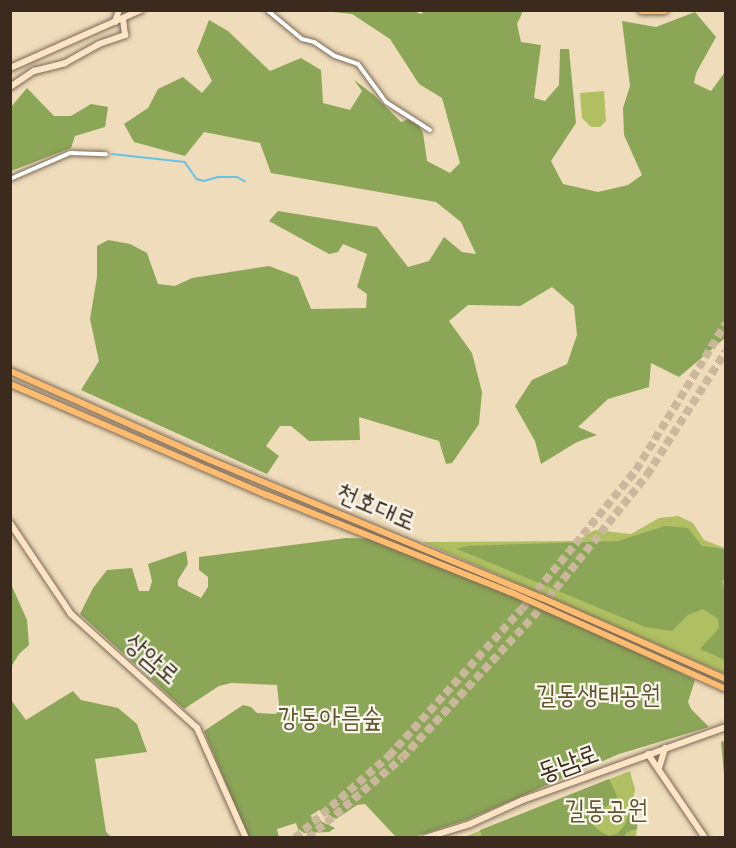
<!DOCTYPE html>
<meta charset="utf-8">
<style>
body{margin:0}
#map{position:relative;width:736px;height:848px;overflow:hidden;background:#efdcbb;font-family:Caveat,"Poor Story",sans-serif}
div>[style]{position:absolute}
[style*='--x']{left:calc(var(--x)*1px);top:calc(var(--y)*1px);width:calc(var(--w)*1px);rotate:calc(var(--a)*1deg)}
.green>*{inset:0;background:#afbf61}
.forest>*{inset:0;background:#8ba657}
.stream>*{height:1.5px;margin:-0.75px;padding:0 0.75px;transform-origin:0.75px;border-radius:0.75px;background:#67c3e5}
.highway-tunnel>*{height:8px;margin-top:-4px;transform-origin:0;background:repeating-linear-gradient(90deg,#cbb89c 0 8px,transparent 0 12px)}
.roads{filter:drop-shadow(0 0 2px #7a6855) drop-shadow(0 0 2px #7a6855)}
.street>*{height:4px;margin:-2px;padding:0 2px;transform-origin:2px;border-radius:2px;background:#fff}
.secondary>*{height:6px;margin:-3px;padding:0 3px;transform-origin:3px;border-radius:3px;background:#fee4c6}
.primary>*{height:6px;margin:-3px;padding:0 3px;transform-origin:3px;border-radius:3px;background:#fdbc70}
.highway>*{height:8px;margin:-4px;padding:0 4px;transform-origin:4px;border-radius:4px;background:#fdbc70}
span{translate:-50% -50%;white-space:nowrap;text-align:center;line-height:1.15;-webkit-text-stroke:4.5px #fbf7ec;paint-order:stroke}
.street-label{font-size:26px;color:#3b2a1e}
.park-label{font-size:26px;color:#5e5732}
.frame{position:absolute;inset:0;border:12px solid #3b2a1e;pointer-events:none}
</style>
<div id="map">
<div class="green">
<i style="clip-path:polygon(604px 91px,606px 121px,600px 127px,591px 127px,582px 118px,580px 93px)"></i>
<i style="clip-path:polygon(678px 516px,693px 523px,704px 540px,725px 548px,725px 674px,422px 542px,577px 541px,595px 530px,631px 534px,659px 518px)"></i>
<i style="clip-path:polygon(630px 771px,635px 789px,633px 800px,639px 800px,636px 837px,462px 838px)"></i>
</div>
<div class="forest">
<i style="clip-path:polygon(411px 10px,421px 14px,425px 10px,523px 11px,517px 24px,521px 42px,541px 45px,534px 98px,545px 101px,559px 85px,560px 49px,569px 49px,576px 123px,551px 161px,563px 184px,598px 192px,628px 185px,642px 175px,624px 135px,623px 108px,630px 86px,622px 21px,656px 27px,695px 12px,716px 37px,696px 73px,694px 83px,711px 91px,725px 72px,725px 338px,679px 377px,651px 363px,649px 387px,608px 399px,578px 427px,597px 435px,577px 442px,541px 464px,535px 441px,515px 406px,532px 380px,567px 364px,577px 335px,574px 306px,552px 287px,520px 306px,468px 305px,449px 321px,472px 353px,482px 392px,479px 424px,452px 463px,446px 464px,439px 441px,359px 417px,360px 440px,309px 441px,291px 426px,280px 426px,266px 446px,279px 456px,267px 474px,81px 390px,99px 361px,90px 319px,97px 277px,97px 246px,108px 240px,130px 244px,147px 253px,158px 284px,175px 286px,192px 278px,269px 266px,298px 277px,311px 309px,366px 308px,367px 294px,357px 287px,367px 254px,343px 244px,338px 252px,329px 254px,269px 221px,278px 211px,377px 227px,408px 267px,429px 261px,444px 237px,462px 252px,476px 254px,461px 222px,436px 202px,271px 173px,260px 143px,204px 132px,185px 156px,134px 142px,124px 124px,148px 108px,158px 89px,183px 77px,202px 93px,212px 81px,197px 51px,209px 20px,228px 31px,270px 71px,301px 58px,321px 70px,323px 103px,350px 110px,362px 91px,354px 80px,374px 95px,401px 122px,414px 117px,423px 133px,427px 161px,450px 173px,460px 163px,442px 98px,419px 84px,390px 39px,352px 14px,325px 11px)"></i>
<i style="clip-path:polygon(27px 88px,54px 116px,71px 116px,91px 104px,108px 107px,105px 127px,75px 136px,71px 148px,11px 171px,11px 107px)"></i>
<i style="clip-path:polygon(665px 526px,688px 528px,702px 546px,725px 549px,725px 578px,722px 581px,726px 595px,725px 660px,700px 649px,719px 628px,718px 619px,703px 609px,688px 615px,672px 631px,645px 627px,457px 549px,466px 546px,618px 541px)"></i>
<i style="clip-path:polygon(346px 538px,384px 539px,538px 604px,695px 680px,688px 702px,691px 709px,709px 727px,619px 754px,469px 819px,414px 837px,396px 837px,365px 804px,357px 805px,336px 819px,319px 810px,310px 816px,335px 828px,329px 832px,304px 833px,298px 829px,296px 823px,277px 829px,279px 837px,248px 837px,204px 731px,243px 705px,251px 707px,257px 713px,276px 714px,279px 704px,277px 685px,231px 683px,219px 686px,184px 709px,80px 614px,93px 588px,107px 570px,132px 568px,139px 591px,149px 591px,152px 581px,148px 564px,186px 551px,188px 564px,178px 580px,178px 586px,201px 598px,208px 587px,208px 577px,199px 570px,199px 557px)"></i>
<i style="clip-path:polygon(11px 584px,27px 620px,29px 645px,19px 654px,11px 667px)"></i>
<i style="clip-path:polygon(73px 691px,81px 700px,118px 708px,137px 724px,147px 752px,95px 759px,106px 832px,111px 837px,11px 837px,11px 700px,26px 720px)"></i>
<i style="clip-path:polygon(725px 740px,725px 785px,721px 742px)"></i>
<i style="clip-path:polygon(609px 779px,617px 796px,616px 802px,594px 812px,591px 819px,593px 825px,601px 832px,609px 836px,617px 834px,625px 825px,633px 801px,639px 800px,637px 829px,627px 832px,624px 837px,482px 837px,480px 830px)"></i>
</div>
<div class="stream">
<i style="--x:112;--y:154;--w:73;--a:6.3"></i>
<i style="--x:185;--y:162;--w:21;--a:55"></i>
<i style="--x:197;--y:179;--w:7;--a:16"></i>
<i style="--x:204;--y:181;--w:15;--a:-16"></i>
<i style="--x:218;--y:177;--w:19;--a:0"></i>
<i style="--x:237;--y:177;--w:9;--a:27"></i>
</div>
<div class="highway-tunnel">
<i style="--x:295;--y:838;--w:125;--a:-41.1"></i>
<i style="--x:389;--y:756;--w:198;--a:-47.9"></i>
<i style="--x:522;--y:609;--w:180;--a:-50.6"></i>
<i style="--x:636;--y:470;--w:172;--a:-58.5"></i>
<i style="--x:308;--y:838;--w:123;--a:-40.4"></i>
<i style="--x:402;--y:758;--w:192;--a:-47.1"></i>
<i style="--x:533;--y:617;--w:182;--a:-51.2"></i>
<i style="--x:647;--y:475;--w:147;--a:-57.5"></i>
</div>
<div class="roads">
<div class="street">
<i style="--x:267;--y:10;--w:45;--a:39.6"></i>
<i style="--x:302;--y:39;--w:12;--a:14"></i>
<i style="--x:314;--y:42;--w:25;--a:34"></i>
<i style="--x:335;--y:56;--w:24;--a:19"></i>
<i style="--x:358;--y:64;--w:47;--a:53.6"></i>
<i style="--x:386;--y:102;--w:52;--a:32.5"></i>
<i style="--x:10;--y:179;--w:65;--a:-23.4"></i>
<i style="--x:70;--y:153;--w:36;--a:2"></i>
</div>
<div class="secondary">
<i style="--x:115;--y:22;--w:13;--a:-72"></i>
<i style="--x:10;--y:68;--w:143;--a:-23.9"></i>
<i style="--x:10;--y:87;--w:29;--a:-34"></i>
<i style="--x:34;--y:71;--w:32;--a:-14"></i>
<i style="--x:65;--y:63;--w:39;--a:-29"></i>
<i style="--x:99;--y:44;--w:28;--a:-19"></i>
<i style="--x:125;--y:35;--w:17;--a:-97"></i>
<i style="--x:10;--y:523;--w:110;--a:56.2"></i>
<i style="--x:71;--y:614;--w:170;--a:42.1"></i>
<i style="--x:197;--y:728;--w:120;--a:66"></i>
<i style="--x:648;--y:754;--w:102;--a:55.8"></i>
<i style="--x:659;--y:768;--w:21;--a:-73"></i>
<i style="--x:425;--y:838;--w:47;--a:-17.3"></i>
<i style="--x:470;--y:824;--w:58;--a:-24.4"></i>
<i style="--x:523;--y:800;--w:216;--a:-19.8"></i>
</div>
<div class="primary">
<i style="--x:10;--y:371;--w:219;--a:24"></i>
<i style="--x:210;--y:460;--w:360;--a:22.6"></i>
<i style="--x:542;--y:598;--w:201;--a:23.8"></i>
<i style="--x:10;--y:384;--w:280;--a:23.4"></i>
<i style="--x:267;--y:495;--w:262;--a:21.8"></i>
<i style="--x:510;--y:592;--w:237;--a:24.2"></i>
</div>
<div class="highway">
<i style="--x:642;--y:10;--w:22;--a:0"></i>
</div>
</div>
<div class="street-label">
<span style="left:376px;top:507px;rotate:23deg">천호대로</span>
<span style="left:152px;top:659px;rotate:41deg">상암로</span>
<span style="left:568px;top:763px;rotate:-20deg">동남로</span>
</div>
<div class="park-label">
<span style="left:598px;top:695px">길동생태공원</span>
<span style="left:330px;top:718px">강동아름숲</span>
<span style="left:606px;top:810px">길동공원</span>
</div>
<div class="frame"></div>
</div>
